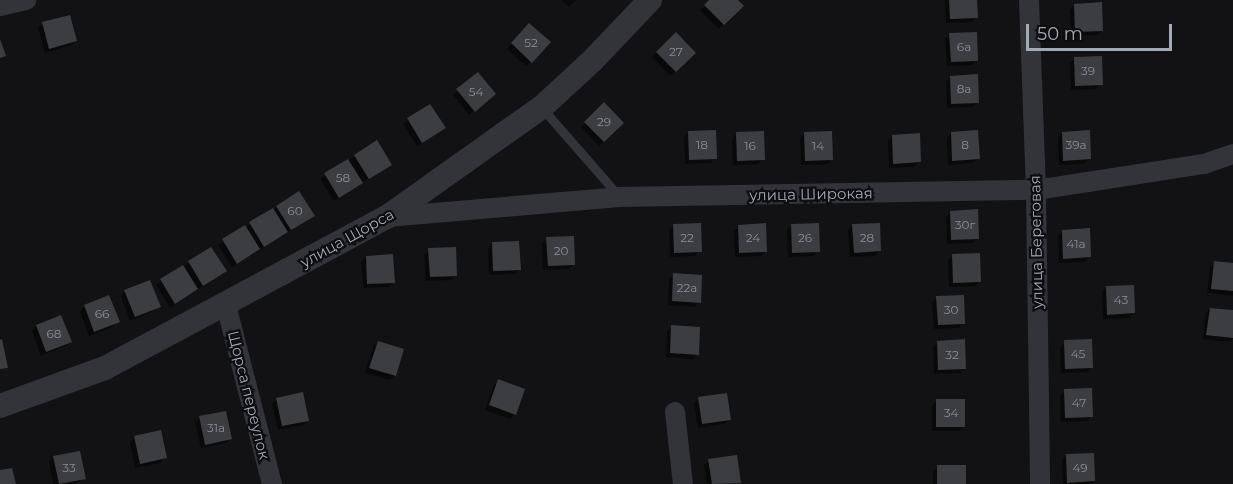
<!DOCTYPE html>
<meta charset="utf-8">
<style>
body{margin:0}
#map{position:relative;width:1233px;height:484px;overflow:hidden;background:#121214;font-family:Montserrat,sans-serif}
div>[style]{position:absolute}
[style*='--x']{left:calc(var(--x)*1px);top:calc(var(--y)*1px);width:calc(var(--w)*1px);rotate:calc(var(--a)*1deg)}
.shadow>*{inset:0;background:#0007}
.building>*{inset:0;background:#3c3d41}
.service>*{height:9px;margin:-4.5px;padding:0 4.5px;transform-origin:4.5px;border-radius:4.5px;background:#333439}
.minor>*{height:20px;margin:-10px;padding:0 10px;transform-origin:10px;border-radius:10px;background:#333439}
.tertiary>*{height:24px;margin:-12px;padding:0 12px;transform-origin:12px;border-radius:12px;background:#333439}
span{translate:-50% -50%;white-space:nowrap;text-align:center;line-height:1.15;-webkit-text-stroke:4.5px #0d0d0f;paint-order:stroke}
.number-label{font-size:12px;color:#898e98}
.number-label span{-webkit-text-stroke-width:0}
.street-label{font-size:15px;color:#a3a9b5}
.scale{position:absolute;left:1026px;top:24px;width:146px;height:27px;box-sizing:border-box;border:3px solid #a3a9b5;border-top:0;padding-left:8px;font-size:18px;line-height:21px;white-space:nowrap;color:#a3a9b5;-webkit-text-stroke:4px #0d0d0f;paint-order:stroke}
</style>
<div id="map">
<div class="shadow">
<i style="clip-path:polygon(561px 0,576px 0,569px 7px)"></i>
<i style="clip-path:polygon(711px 0,736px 0,742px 6px,719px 29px,700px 10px)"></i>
<i style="clip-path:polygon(945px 0,975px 0,976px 18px,971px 22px,946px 23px)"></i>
<i style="clip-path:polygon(1075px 5px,1102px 31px,1097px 35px,1071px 36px,1070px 10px)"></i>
<i style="clip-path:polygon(43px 24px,76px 41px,71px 45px,45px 53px,38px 28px)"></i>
<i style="clip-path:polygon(529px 25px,548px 42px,526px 66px,507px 49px)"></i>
<i style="clip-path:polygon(676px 34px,694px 53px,670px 76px,652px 57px)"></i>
<i style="clip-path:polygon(950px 35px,977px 60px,972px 65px,947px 66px,945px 39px)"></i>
<i style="clip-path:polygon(1075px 58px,1101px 84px,1096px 89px,1071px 90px,1070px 63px)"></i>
<i style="clip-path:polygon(951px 77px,977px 103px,973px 107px,947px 108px,946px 82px)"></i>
<i style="clip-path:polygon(458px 90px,489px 99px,469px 115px,453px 95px)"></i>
<i style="clip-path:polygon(604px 104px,622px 123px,599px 146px,581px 127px)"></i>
<i style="clip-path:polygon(430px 106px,444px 128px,417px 146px,403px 124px)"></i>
<i style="clip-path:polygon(689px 132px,715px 158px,711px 163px,685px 164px,684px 137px)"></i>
<i style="clip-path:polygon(951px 133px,978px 159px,973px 163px,948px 165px,947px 138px)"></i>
<i style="clip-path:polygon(1062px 133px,1089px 159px,1084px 164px,1059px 165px,1058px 138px)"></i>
<i style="clip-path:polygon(736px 134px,763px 159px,758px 164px,733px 165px,732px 139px)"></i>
<i style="clip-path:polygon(804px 134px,831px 159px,827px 164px,801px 165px,800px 138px)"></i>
<i style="clip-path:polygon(892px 136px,919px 162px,914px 167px,889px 168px,888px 141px)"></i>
<i style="clip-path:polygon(355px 156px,390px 164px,334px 201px,320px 179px)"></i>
<i style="clip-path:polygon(277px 207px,313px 216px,232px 267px,218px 245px)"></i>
<i style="clip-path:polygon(951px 212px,977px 238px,973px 243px,947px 244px,946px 217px)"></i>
<i style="clip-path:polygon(792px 225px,818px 251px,814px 256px,788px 257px,787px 230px)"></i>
<i style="clip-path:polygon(853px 225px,880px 251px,875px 256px,850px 257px,848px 230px)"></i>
<i style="clip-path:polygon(674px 226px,700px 251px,695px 256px,670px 257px,669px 230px)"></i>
<i style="clip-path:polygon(739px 226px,766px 252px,761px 256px,735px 257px,734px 231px)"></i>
<i style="clip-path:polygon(1063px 231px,1089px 257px,1085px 262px,1059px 263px,1058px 236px)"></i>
<i style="clip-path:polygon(547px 239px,574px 264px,569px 269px,543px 270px,542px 243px)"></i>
<i style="clip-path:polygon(492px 244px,520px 269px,515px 274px,489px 275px,488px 249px)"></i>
<i style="clip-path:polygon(211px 249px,225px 271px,170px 308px,156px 285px)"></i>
<i style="clip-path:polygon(429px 250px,456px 275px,451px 280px,426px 281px,424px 255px)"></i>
<i style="clip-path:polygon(953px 255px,980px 281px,975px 286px,949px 287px,948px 260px)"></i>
<i style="clip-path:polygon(366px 257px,393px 283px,389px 287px,363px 288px,361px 262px)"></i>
<i style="clip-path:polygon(1214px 263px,1233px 265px,1233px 296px,1207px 293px,1210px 267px)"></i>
<i style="clip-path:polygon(674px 275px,699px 302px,695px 307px,668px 305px,669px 279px)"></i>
<i style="clip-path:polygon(1107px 287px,1134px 313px,1129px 318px,1103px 319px,1102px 292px)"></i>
<i style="clip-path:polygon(125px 291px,159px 306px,154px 311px,130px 321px,121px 296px)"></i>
<i style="clip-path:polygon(109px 297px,118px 322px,113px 326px,89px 336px,80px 311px,84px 307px)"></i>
<i style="clip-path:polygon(937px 298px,964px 323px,959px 328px,934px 329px,932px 303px)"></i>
<i style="clip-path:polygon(1210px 309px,1233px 312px,1233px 339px,1229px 342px,1203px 339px,1205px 314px)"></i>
<i style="clip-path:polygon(61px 317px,70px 342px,65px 346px,41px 356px,32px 331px,36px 326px)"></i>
<i style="clip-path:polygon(672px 327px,697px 354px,693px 359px,666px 357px,667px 331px)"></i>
<i style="clip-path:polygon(378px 342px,402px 350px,394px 376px,390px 380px,365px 373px,373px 347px)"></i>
<i style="clip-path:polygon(938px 342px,965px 368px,960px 373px,934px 374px,933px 347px)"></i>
<i style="clip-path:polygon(1065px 342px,1091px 368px,1087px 372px,1061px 373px,1060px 347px)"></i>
<i style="clip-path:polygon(499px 381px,515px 414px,510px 419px,485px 410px,494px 385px)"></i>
<i style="clip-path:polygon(1065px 391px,1091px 416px,1087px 421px,1061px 422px,1060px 395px)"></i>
<i style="clip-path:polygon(699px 398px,729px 420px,724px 424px,698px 428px,694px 403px)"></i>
<i style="clip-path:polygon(277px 399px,308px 420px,303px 425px,278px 430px,272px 404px)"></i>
<i style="clip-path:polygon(937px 401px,964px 426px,959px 431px,932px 431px,932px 405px)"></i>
<i style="clip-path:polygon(200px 418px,230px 438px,226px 443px,201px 448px,195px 422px)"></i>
<i style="clip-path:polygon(135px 437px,165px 458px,160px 463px,135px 468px,130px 442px)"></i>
<i style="clip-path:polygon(1067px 455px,1093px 481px,1090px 484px,1063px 484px,1062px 460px)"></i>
<i style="clip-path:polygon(53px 457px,84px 478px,75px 484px,53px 484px,49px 462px)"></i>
<i style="clip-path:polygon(709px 461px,739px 482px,707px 484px,704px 465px)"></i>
<i style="clip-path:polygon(938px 467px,964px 484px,933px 484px,933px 472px)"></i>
</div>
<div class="building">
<i style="clip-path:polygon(709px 0,738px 0,744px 6px,724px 25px,704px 5px)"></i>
<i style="clip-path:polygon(949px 0,977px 0,978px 18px,950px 19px)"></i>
<i style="clip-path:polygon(1102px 2px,1103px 31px,1075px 32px,1074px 4px)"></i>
<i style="clip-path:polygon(70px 15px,77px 41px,49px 49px,42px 22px)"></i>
<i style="clip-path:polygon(529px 23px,551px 42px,532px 63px,511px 43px)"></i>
<i style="clip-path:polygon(676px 32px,696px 53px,676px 72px,656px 52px)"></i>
<i style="clip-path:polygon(977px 32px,978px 61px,951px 62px,949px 33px)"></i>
<i style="clip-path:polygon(0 39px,6px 56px,0 58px)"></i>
<i style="clip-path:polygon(1102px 56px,1103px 85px,1075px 86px,1074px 57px)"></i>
<i style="clip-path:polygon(478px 72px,496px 94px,475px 112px,456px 89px)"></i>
<i style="clip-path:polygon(978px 74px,979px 103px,951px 104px,950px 76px)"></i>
<i style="clip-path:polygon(604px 102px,624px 123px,604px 142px,584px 122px)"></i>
<i style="clip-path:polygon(430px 104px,446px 128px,422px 143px,407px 118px)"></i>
<i style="clip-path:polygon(716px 130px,717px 159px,689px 160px,688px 131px)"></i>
<i style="clip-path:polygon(978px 130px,980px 159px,952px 161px,951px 132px)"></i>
<i style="clip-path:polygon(1090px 130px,1091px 159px,1063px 161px,1062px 132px)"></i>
<i style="clip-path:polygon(764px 131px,765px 160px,737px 161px,736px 132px)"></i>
<i style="clip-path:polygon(832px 131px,833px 160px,805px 161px,804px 132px)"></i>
<i style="clip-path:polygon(920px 133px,921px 162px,893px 164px,892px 135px)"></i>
<i style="clip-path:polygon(377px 140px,392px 165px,369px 179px,354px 155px)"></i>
<i style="clip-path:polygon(348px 159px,363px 183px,339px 198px,324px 173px)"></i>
<i style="clip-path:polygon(299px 191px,315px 216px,291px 230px,276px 206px)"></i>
<i style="clip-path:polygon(273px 208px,288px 232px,264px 247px,249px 222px)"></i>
<i style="clip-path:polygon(978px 209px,979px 239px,951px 240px,950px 211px)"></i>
<i style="clip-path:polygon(701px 223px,702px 252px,674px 253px,673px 224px)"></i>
<i style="clip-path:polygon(766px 223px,767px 252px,739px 253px,738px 225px)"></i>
<i style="clip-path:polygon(819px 223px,820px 252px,792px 253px,791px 224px)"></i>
<i style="clip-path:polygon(880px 223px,881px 251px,854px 253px,852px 224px)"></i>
<i style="clip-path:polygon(245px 225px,260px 249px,237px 264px,222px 239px)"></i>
<i style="clip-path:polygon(1090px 228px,1091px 257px,1063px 259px,1062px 230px)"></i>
<i style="clip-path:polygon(574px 236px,575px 265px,548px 266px,546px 237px)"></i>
<i style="clip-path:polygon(519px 241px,521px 270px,493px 271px,492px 242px)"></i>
<i style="clip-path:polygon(211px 247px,227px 271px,203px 286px,188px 261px)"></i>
<i style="clip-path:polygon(456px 247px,457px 276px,430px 277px,428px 248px)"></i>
<i style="clip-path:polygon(980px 253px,981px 282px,953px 283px,952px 254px)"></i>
<i style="clip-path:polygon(393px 254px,395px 283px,367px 284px,366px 256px)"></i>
<i style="clip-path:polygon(1214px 261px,1233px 263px,1233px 291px,1211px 289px)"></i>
<i style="clip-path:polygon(183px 265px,198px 289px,175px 304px,160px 279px)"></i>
<i style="clip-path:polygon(673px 273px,702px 275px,701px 303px,672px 301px)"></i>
<i style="clip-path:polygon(150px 280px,161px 307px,135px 317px,124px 290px)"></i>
<i style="clip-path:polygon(1134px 285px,1135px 313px,1107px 315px,1106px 286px)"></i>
<i style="clip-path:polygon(109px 295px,120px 322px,94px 332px,84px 305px)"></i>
<i style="clip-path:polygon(964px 295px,965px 324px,938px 325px,936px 296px)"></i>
<i style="clip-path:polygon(1210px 308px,1233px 310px,1233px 338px,1206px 335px)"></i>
<i style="clip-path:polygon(61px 315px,72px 342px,46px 352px,36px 325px)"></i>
<i style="clip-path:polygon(671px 325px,700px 327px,699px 355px,670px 353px)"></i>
<i style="clip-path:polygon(2px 339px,8px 368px,0 369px,0 340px)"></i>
<i style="clip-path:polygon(965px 339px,966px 369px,938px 370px,937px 341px)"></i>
<i style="clip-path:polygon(1092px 339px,1093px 368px,1065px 369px,1064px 340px)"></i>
<i style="clip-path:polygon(378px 341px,404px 349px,396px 376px,369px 368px)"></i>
<i style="clip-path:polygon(498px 379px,525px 389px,516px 415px,489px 405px)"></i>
<i style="clip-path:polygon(1092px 388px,1093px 417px,1065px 418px,1064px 389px)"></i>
<i style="clip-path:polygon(303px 392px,309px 421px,282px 426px,276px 398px)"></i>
<i style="clip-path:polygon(727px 393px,731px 420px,702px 424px,698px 397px)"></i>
<i style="clip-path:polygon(936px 399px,965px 399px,965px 427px,936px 427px)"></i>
<i style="clip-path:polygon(226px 411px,232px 439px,205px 445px,199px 416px)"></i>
<i style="clip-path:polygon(161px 430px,167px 458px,140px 464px,134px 436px)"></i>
<i style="clip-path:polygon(80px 451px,86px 479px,59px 484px,53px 456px)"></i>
<i style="clip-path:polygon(1094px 453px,1095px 481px,1067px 483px,1066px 454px)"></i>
<i style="clip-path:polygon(737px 455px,741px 483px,712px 484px,708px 459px)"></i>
<i style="clip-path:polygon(937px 465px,966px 465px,966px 484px,937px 484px)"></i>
<i style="clip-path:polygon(12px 468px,16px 484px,0 484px,0 470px)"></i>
</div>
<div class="service">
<i style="--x:542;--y:108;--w:116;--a:48.9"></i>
</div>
<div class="minor">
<i style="--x:1029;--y:0;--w:190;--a:87.9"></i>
<i style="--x:1036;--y:190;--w:294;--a:89.2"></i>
<i style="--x:0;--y:6;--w:27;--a:-13"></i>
<i style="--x:387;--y:217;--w:233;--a:-4.9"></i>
<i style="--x:619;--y:197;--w:417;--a:-1"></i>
<i style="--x:1036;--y:190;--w:170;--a:-8.8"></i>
<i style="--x:1204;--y:164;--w:31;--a:-19"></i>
<i style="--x:226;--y:305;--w:185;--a:75.6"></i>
<i style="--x:675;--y:412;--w:72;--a:83.7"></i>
</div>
<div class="tertiary">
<i style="--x:0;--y:406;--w:112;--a:-19.9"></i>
<i style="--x:105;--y:368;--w:320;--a:-28.2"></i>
<i style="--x:387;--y:217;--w:190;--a:-35.4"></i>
<i style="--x:542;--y:107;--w:69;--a:-42.7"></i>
<i style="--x:593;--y:60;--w:83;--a:-46.5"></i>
</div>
<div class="number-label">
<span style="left:531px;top:43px">52</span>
<span style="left:964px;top:47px">6а</span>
<span style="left:676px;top:52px">27</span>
<span style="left:1088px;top:71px">39</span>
<span style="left:964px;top:89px">8а</span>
<span style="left:476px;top:92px">54</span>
<span style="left:604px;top:122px">29</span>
<span style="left:702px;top:145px">18</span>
<span style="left:965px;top:145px">8</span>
<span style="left:1076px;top:145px">39а</span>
<span style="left:750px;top:146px">16</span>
<span style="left:818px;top:146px">14</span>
<span style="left:343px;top:178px">58</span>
<span style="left:295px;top:211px">60</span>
<span style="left:965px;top:225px">30г</span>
<span style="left:687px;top:238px">22</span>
<span style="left:753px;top:238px">24</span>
<span style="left:805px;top:238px">26</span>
<span style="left:867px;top:238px">28</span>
<span style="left:1076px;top:244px">41а</span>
<span style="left:561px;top:251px">20</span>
<span style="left:687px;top:288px">22а</span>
<span style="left:1121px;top:300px">43</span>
<span style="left:951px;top:310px">30</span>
<span style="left:102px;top:314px">66</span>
<span style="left:54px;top:334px">68</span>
<span style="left:1078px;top:354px">45</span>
<span style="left:952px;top:355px">32</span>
<span style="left:1079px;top:403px">47</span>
<span style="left:951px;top:413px">34</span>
<span style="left:216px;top:428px">31а</span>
<span style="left:69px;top:468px">33</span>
<span style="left:1080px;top:468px">49</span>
</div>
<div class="street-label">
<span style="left:811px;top:194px;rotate:-1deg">улица Широкая</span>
<span style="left:347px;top:238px;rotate:-29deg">улица Щорса</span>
<span style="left:1036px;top:242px;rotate:-91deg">улица Береговая</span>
<span style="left:249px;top:395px;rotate:76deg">Щорса переулок</span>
</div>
<div class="scale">50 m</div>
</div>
